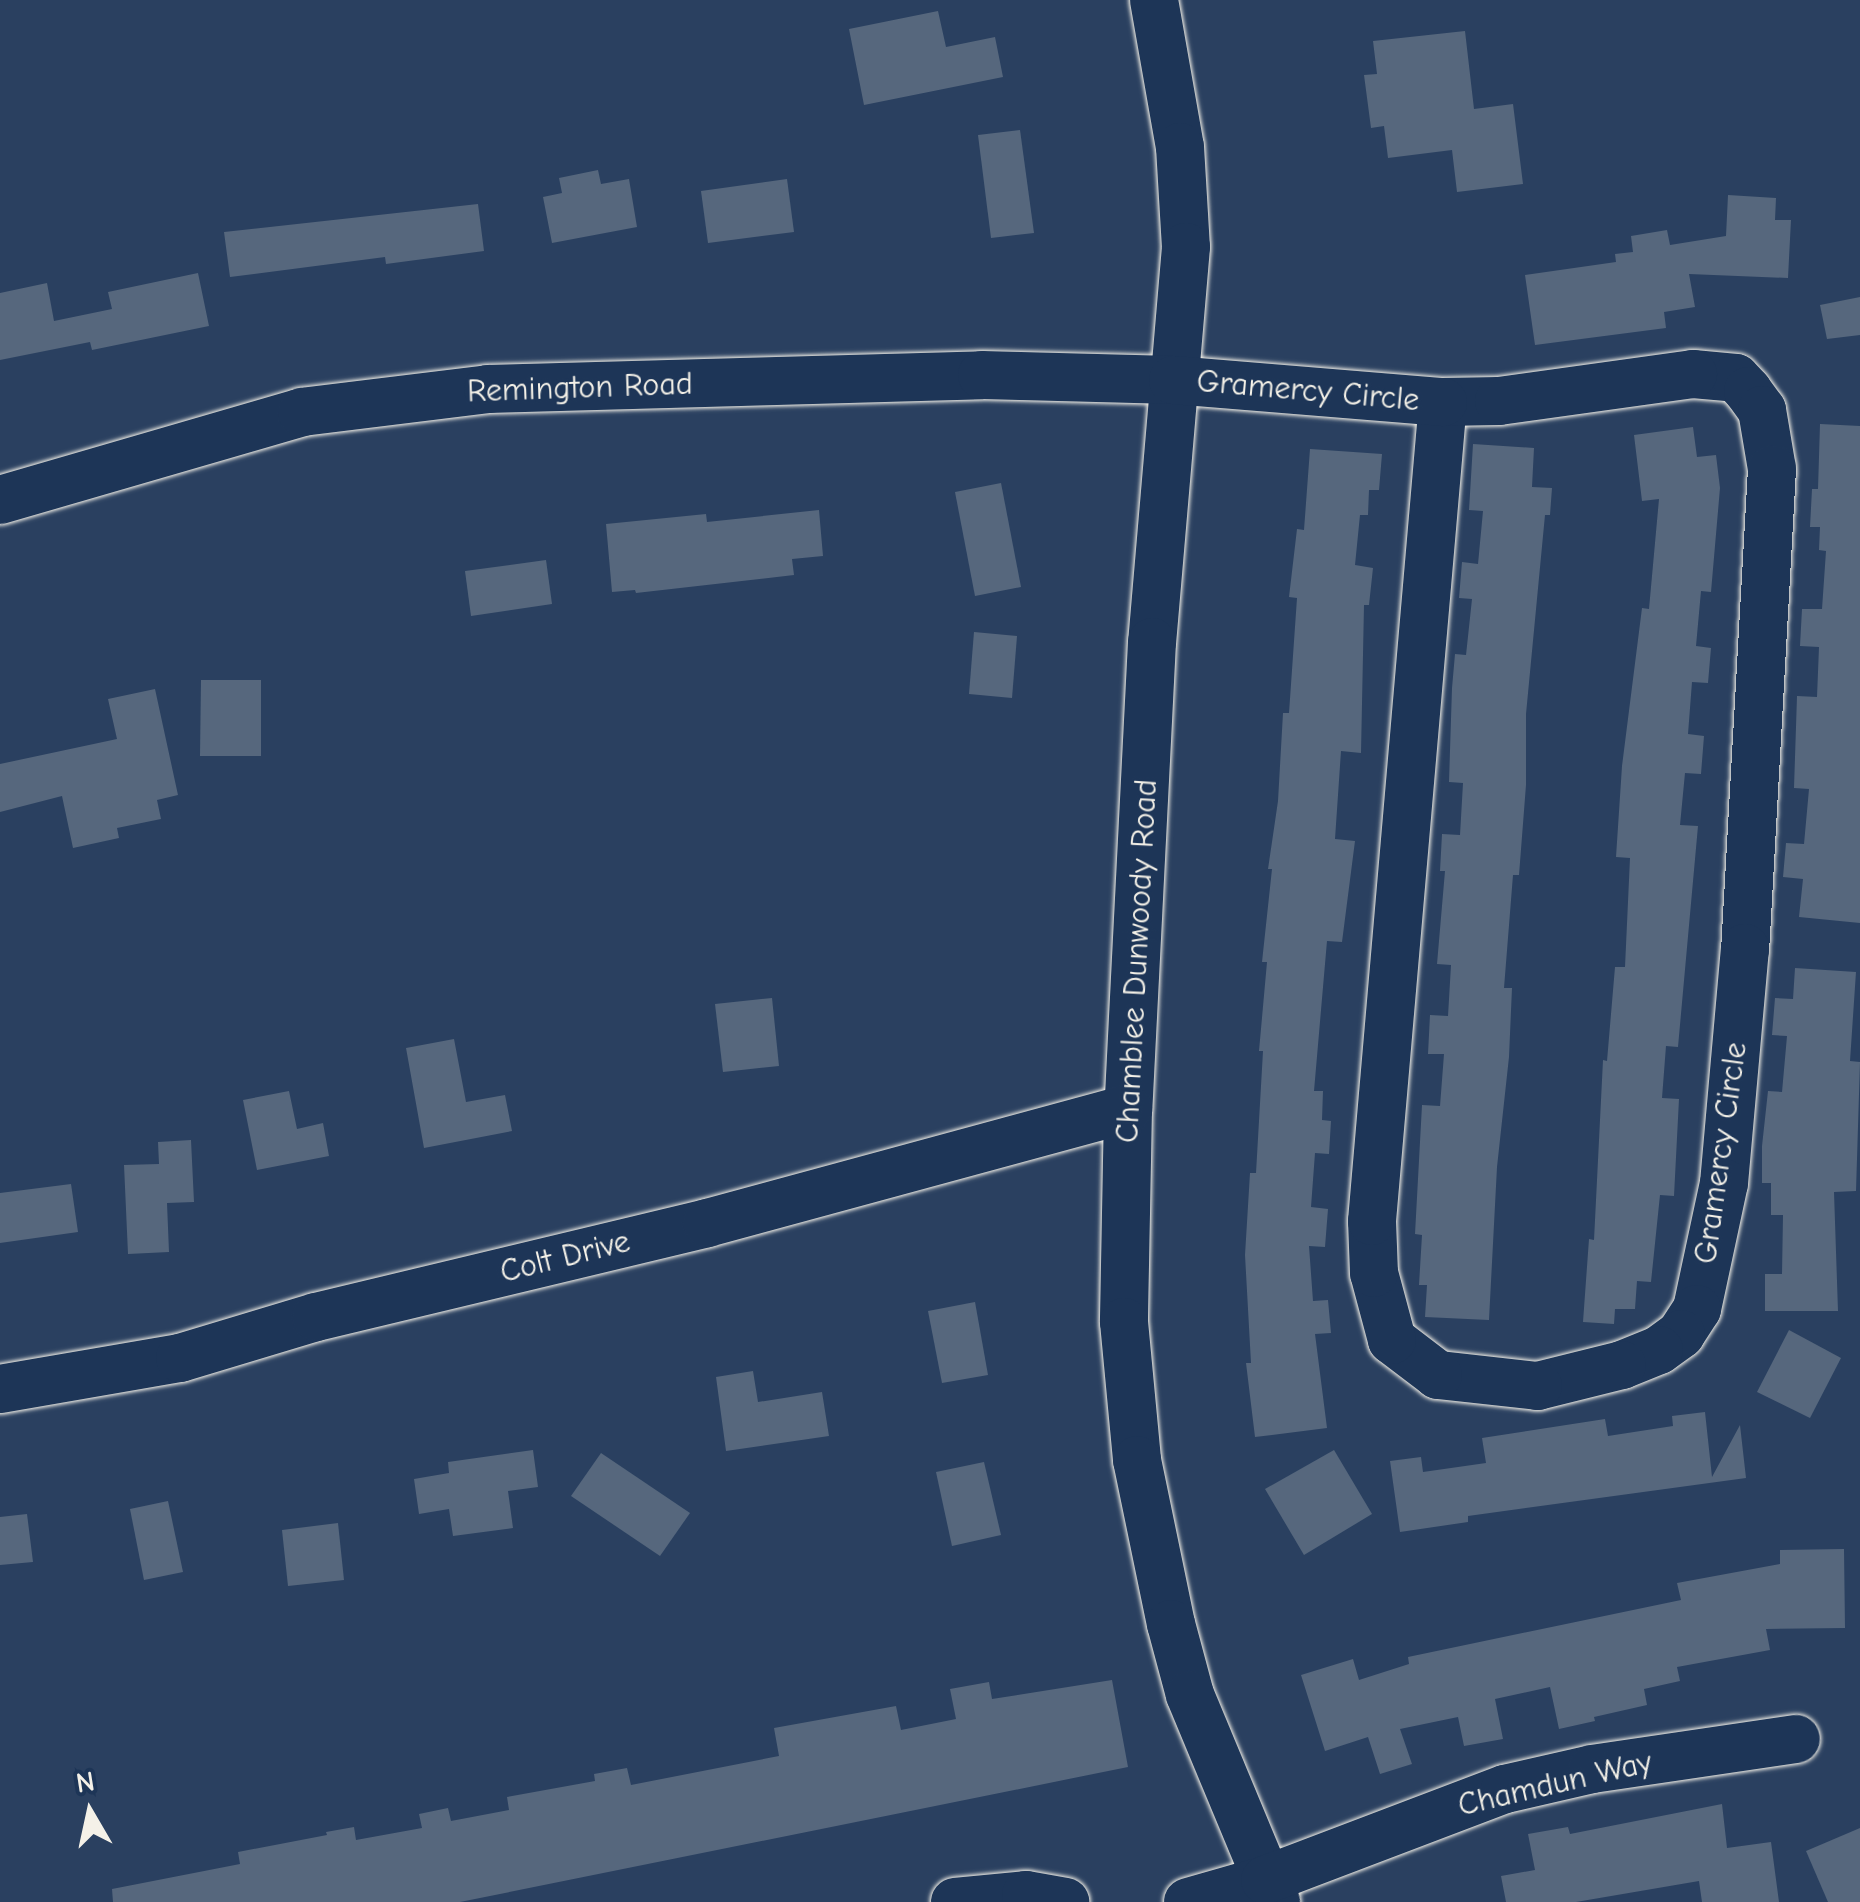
<!DOCTYPE html>
<style>
body{margin:0}
#map{position:relative;width:1860px;height:1902px;overflow:hidden;background:#2a4060;font-family:"Comic Neue",sans-serif}
div>[style]{position:absolute}
[style*='--x']{left:calc(var(--x)*1px);top:calc(var(--y)*1px);width:calc(var(--w)*1px);rotate:calc(var(--a)*1deg)}
.building>*{inset:0;background:#56677d}
.roads{filter:drop-shadow(0 0 2px #f4f1e8) drop-shadow(0 0 2px #f4f1e8)}
.minor>*{height:48px;margin:-24px;padding:0 24px;transform-origin:24px;border-radius:24px;background:#1d3557}
span{translate:-50% -50%;white-space:nowrap;text-align:center;line-height:1.15;-webkit-text-stroke:8px #1d3557;paint-order:stroke}
.street-label{font-size:32px;color:#f4f1e8}
.north{position:absolute;left:40px;top:1762px;width:100px;height:100px;-webkit-text-stroke:8px #1d3557;paint-order:stroke;rotate:351deg;font-size:28px;font-weight:700;line-height:40px;text-align:center;color:#f4f1e8}
.north::after{content:'';display:block;margin:auto;width:35px;height:45px;background:#f4f1e8;clip-path:polygon(50% 0,100% 100%,50% 72%,0 100%)}
</style>
<div id="map">
<div class="building">
<i style="clip-path:polygon(938px 11px,946px 47px,995px 37px,1003px 77px,864px 105px,849px 29px)"></i>
<i style="clip-path:polygon(1465px 31px,1474px 109px,1513px 104px,1523px 184px,1457px 192px,1452px 150px,1388px 158px,1384px 126px,1371px 128px,1364px 75px,1377px 74px,1373px 41px)"></i>
<i style="clip-path:polygon(1020px 130px,1034px 233px,991px 238px,978px 135px)"></i>
<i style="clip-path:polygon(598px 170px,601px 184px,629px 179px,637px 227px,552px 243px,543px 197px,562px 193px,559px 178px)"></i>
<i style="clip-path:polygon(787px 179px,794px 232px,708px 243px,701px 191px)"></i>
<i style="clip-path:polygon(1728px 195px,1776px 198px,1775px 220px,1791px 220px,1788px 278px,1689px 274px,1695px 307px,1664px 312px,1666px 328px,1535px 345px,1525px 275px,1616px 262px,1615px 254px,1633px 252px,1631px 236px,1667px 230px,1670px 245px,1726px 236px)"></i>
<i style="clip-path:polygon(478px 204px,484px 251px,386px 264px,385px 257px,230px 277px,224px 232px)"></i>
<i style="clip-path:polygon(198px 273px,209px 326px,92px 350px,90px 342px,0 360px,0 293px,47px 283px,54px 321px,112px 309px,108px 292px)"></i>
<i style="clip-path:polygon(1860px 297px,1860px 335px,1827px 339px,1820px 305px)"></i>
<i style="clip-path:polygon(1820px 424px,1860px 426px,1860px 923px,1799px 917px,1803px 879px,1783px 877px,1786px 843px,1804px 844px,1809px 789px,1794px 788px,1797px 696px,1817px 697px,1819px 647px,1800px 646px,1802px 609px,1822px 609px,1826px 551px,1819px 550px,1820px 527px,1810px 527px,1812px 489px,1818px 489px)"></i>
<i style="clip-path:polygon(1693px 427px,1697px 457px,1716px 455px,1720px 488px,1711px 592px,1701px 591px,1696px 646px,1711px 648px,1708px 683px,1692px 682px,1688px 734px,1704px 736px,1701px 774px,1685px 773px,1680px 825px,1698px 826px,1678px 1047px,1666px 1046px,1662px 1098px,1679px 1099px,1674px 1196px,1660px 1195px,1651px 1282px,1637px 1281px,1635px 1309px,1615px 1309px,1614px 1324px,1583px 1322px,1589px 1239px,1594px 1240px,1603px 1060px,1607px 1061px,1615px 967px,1625px 967px,1630px 858px,1616px 857px,1622px 766px,1642px 608px,1649px 609px,1659px 499px,1642px 501px,1634px 435px)"></i>
<i style="clip-path:polygon(1473px 444px,1534px 448px,1532px 487px,1552px 488px,1550px 515px,1545px 515px,1526px 714px,1526px 785px,1519px 875px,1513px 875px,1504px 988px,1512px 988px,1509px 1057px,1497px 1167px,1489px 1320px,1425px 1317px,1427px 1285px,1419px 1285px,1422px 1235px,1415px 1234px,1422px 1105px,1440px 1106px,1444px 1054px,1428px 1054px,1430px 1015px,1448px 1016px,1451px 965px,1437px 964px,1445px 871px,1440px 871px,1442px 834px,1460px 835px,1463px 783px,1449px 782px,1452px 688px,1455px 654px,1466px 655px,1472px 599px,1459px 598px,1462px 562px,1478px 564px,1483px 511px,1469px 510px)"></i>
<i style="clip-path:polygon(1310px 449px,1382px 454px,1379px 490px,1369px 490px,1368px 515px,1360px 515px,1355px 565px,1373px 568px,1369px 605px,1364px 605px,1361px 753px,1341px 751px,1335px 839px,1355px 841px,1342px 942px,1327px 941px,1314px 1091px,1323px 1091px,1322px 1120px,1331px 1121px,1329px 1154px,1315px 1153px,1311px 1207px,1328px 1209px,1325px 1247px,1309px 1246px,1313px 1301px,1328px 1300px,1331px 1333px,1315px 1334px,1327px 1428px,1255px 1437px,1246px 1363px,1251px 1363px,1245px 1255px,1250px 1173px,1256px 1173px,1263px 1051px,1259px 1051px,1267px 962px,1262px 962px,1272px 869px,1268px 869px,1278px 801px,1283px 713px,1289px 713px,1297px 598px,1289px 597px,1297px 529px,1304px 530px)"></i>
<i style="clip-path:polygon(1001px 483px,1021px 587px,975px 596px,955px 492px)"></i>
<i style="clip-path:polygon(819px 510px,823px 556px,792px 559px,794px 575px,636px 593px,635px 590px,612px 592px,606px 524px,706px 514px,707px 522px)"></i>
<i style="clip-path:polygon(546px 560px,552px 604px,471px 616px,465px 571px)"></i>
<i style="clip-path:polygon(974px 632px,1017px 636px,1012px 698px,969px 694px)"></i>
<i style="clip-path:polygon(201px 680px,261px 680px,261px 756px,200px 756px)"></i>
<i style="clip-path:polygon(155px 689px,178px 795px,157px 800px,161px 819px,117px 828px,119px 838px,73px 848px,62px 796px,0 812px,0 764px,117px 739px,108px 699px)"></i>
<i style="clip-path:polygon(1795px 968px,1856px 972px,1850px 1061px,1860px 1062px,1856px 1191px,1834px 1192px,1838px 1311px,1765px 1311px,1765px 1274px,1782px 1274px,1783px 1215px,1771px 1215px,1771px 1183px,1762px 1183px,1762px 1146px,1768px 1091px,1782px 1092px,1787px 1036px,1772px 1035px,1775px 998px,1793px 999px)"></i>
<i style="clip-path:polygon(772px 998px,779px 1066px,723px 1072px,715px 1004px)"></i>
<i style="clip-path:polygon(454px 1039px,466px 1102px,505px 1095px,512px 1131px,424px 1148px,406px 1048px)"></i>
<i style="clip-path:polygon(289px 1091px,297px 1129px,323px 1123px,329px 1156px,257px 1170px,243px 1100px)"></i>
<i style="clip-path:polygon(191px 1140px,194px 1202px,167px 1203px,169px 1252px,128px 1254px,124px 1165px,159px 1164px,158px 1142px)"></i>
<i style="clip-path:polygon(71px 1184px,78px 1232px,0 1243px,0 1193px)"></i>
<i style="clip-path:polygon(975px 1302px,988px 1375px,942px 1383px,928px 1311px)"></i>
<i style="clip-path:polygon(1789px 1330px,1841px 1358px,1810px 1418px,1757px 1392px)"></i>
<i style="clip-path:polygon(753px 1371px,758px 1402px,822px 1392px,829px 1436px,726px 1451px,716px 1377px)"></i>
<i style="clip-path:polygon(1705px 1412px,1712px 1477px,1740px 1425px,1746px 1478px,1468px 1516px,1468px 1522px,1400px 1532px,1390px 1461px,1421px 1457px,1423px 1472px,1486px 1463px,1482px 1438px,1605px 1419px,1608px 1436px,1673px 1426px,1672px 1416px)"></i>
<i style="clip-path:polygon(533px 1450px,538px 1487px,508px 1491px,513px 1528px,453px 1536px,449px 1509px,419px 1514px,414px 1479px,449px 1473px,448px 1462px)"></i>
<i style="clip-path:polygon(1334px 1450px,1372px 1514px,1304px 1555px,1265px 1489px)"></i>
<i style="clip-path:polygon(601px 1453px,690px 1513px,660px 1556px,571px 1496px)"></i>
<i style="clip-path:polygon(984px 1462px,1001px 1535px,952px 1546px,936px 1472px)"></i>
<i style="clip-path:polygon(168px 1501px,183px 1572px,144px 1580px,130px 1509px)"></i>
<i style="clip-path:polygon(27px 1514px,33px 1562px,0 1565px,0 1517px)"></i>
<i style="clip-path:polygon(338px 1523px,344px 1580px,288px 1586px,282px 1530px)"></i>
<i style="clip-path:polygon(1844px 1549px,1845px 1628px,1766px 1629px,1770px 1650px,1677px 1667px,1680px 1681px,1644px 1689px,1647px 1705px,1594px 1717px,1595px 1721px,1559px 1729px,1550px 1687px,1495px 1699px,1503px 1739px,1464px 1746px,1458px 1717px,1400px 1729px,1412px 1764px,1380px 1774px,1368px 1737px,1325px 1751px,1301px 1675px,1353px 1659px,1359px 1680px,1409px 1664px,1408px 1657px,1681px 1600px,1677px 1583px,1780px 1564px,1780px 1550px)"></i>
<i style="clip-path:polygon(1112px 1680px,1128px 1767px,460px 1902px,113px 1902px,112px 1889px,240px 1864px,238px 1852px,327px 1835px,326px 1832px,354px 1827px,356px 1840px,422px 1828px,419px 1814px,448px 1808px,451px 1821px,509px 1810px,507px 1797px,595px 1781px,594px 1774px,627px 1768px,631px 1785px,779px 1756px,774px 1728px,896px 1706px,901px 1730px,956px 1719px,950px 1689px,989px 1682px,992px 1699px)"></i>
<i style="clip-path:polygon(1722px 1804px,1727px 1848px,1771px 1842px,1779px 1902px,1702px 1902px,1699px 1881px,1576px 1902px,1506px 1902px,1501px 1876px,1535px 1870px,1528px 1834px,1568px 1827px,1570px 1834px)"></i>
<i style="clip-path:polygon(1860px 1828px,1860px 1902px,1828px 1902px,1806px 1851px)"></i>
</div>
<div class="roads">
<div class="minor">
<i style="--x:1154;--y:0;--w:149;--a:80"></i>
<i style="--x:1180;--y:147;--w:100;--a:86.6"></i>
<i style="--x:1186;--y:247;--w:396;--a:94.9"></i>
<i style="--x:1152;--y:642;--w:468;--a:92.9"></i>
<i style="--x:1128;--y:1109;--w:213;--a:91.1"></i>
<i style="--x:1124;--y:1322;--w:139;--a:84.6"></i>
<i style="--x:1137;--y:1460;--w:167;--a:78.3"></i>
<i style="--x:1171;--y:1624;--w:73;--a:75"></i>
<i style="--x:1190;--y:1695;--w:224;--a:67.4"></i>
<i style="--x:1693;--y:374;--w:43;--a:5.3"></i>
<i style="--x:1736;--y:378;--w:18;--a:47"></i>
<i style="--x:1748;--y:391;--w:24;--a:54"></i>
<i style="--x:1762;--y:410;--w:60;--a:80.4"></i>
<i style="--x:1772;--y:469;--w:480;--a:93.2"></i>
<i style="--x:1745;--y:948;--w:236;--a:95.1"></i>
<i style="--x:1724;--y:1183;--w:129;--a:102.1"></i>
<i style="--x:1697;--y:1309;--w:30;--a:123"></i>
<i style="--x:1681;--y:1334;--w:27;--a:144"></i>
<i style="--x:1659;--y:1350;--w:40;--a:158"></i>
<i style="--x:1622;--y:1365;--w:87;--a:166"></i>
<i style="--x:1538;--y:1386;--w:101;--a:-173.7"></i>
<i style="--x:1438;--y:1375;--w:58;--a:-142.7"></i>
<i style="--x:1392;--y:1340;--w:69;--a:-105"></i>
<i style="--x:1374;--y:1273;--w:52;--a:-92.2"></i>
<i style="--x:1372;--y:1221;--w:822;--a:-85.05"></i>
<i style="--x:1443;--y:402;--w:56;--a:-1"></i>
<i style="--x:1499;--y:401;--w:196;--a:-7.9"></i>
<i style="--x:0;--y:500;--w:315;--a:-16.2"></i>
<i style="--x:302;--y:412;--w:187;--a:-7"></i>
<i style="--x:488;--y:389;--w:494;--a:-1.6"></i>
<i style="--x:982;--y:375;--w:191;--a:1.5"></i>
<i style="--x:1173;--y:380;--w:271;--a:4.7"></i>
<i style="--x:0;--y:1389;--w:183;--a:-9.8"></i>
<i style="--x:180;--y:1358;--w:142;--a:-16.8"></i>
<i style="--x:316;--y:1317;--w:402;--a:-13.5"></i>
<i style="--x:707;--y:1223;--w:436;--a:-15.2"></i>
<i style="--x:955;--y:1902;--w:71;--a:-5.6"></i>
<i style="--x:1026;--y:1895;--w:40;--a:10"></i>
<i style="--x:1188;--y:1902;--w:80;--a:-15.9"></i>
<i style="--x:1265;--y:1880;--w:257;--a:-20.8"></i>
<i style="--x:1505;--y:1789;--w:89;--a:-12.9"></i>
<i style="--x:1592;--y:1769;--w:206;--a:-8.4"></i>
</div>
</div>
<div class="street-label">
<span style="left:580px;top:388px;rotate:-2deg">Remington Road</span>
<span style="left:1308px;top:391px;rotate:5deg">Gramercy Circle</span>
<span style="left:1137px;top:961px;rotate:-87deg">Chamblee Dunwoody Road</span>
<span style="left:1721px;top:1153px;rotate:-82deg">Gramercy Circle</span>
<span style="left:565px;top:1257px;rotate:-14deg">Colt Drive</span>
<span style="left:1555px;top:1784px;rotate:-13deg">Chamdun Way</span>
</div>
<div class="north">N</div>
</div>
